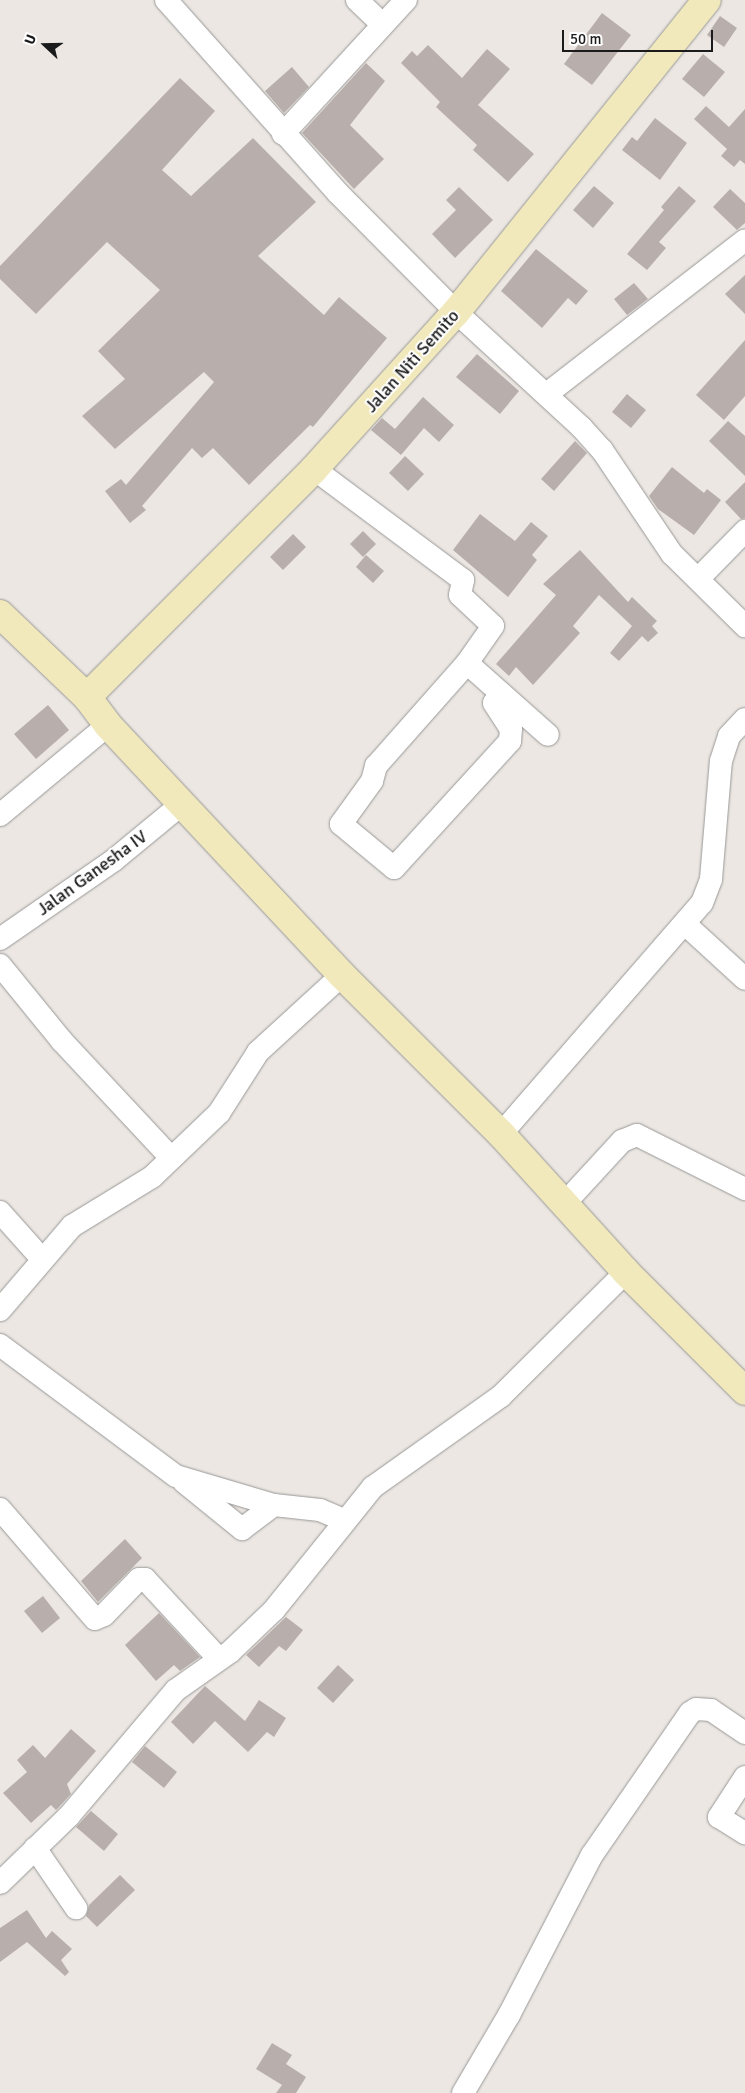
<!DOCTYPE html>
<style>
body{margin:0}
#map{position:relative;width:745px;height:2093px;overflow:hidden;background:#ece7e2;font-family:Signika,sans-serif}
div>[style]{position:absolute}
[style*='--x']{left:calc(var(--x)*1px);top:calc(var(--y)*1px);width:calc(var(--w)*1px);rotate:calc(var(--a)*1deg)}
.building>*{inset:0;background:#b8afac}
.roads{filter:drop-shadow(0 0 1px #989898) drop-shadow(0 0 1px #989898)}
.street>*{height:22px;margin:-11px;padding:0 11px;transform-origin:11px;border-radius:11px;background:#fff}
.secondary>*{height:28px;margin:-14px;padding:0 14px;transform-origin:14px;border-radius:14px;background:#f1e9bb}
span{translate:-50% -50%;white-space:nowrap;text-align:center;line-height:1.15;-webkit-text-stroke:4px #fff;paint-order:stroke}
.street-label{font-size:18px;color:#1b1b1b}
.north{position:absolute;left:20px;top:20px;width:50px;height:50px;-webkit-text-stroke:4px #fff;paint-order:stroke;rotate:291deg;font-size:14px;font-weight:700;line-height:20px;text-align:center;color:#1b1b1b}
.north::after{content:'';display:block;margin:auto;width:18px;height:22px;background:#1b1b1b;clip-path:polygon(50% 0,100% 100%,50% 72%,0 100%)}
.scale{position:absolute;left:562px;top:30px;width:151px;height:22px;box-sizing:border-box;border:2px solid #1b1b1b;border-top:0;padding-left:6px;font-size:15px;line-height:18px;white-space:nowrap;color:#1b1b1b;-webkit-text-stroke:4px #fff;paint-order:stroke}
</style>
<div id="map">
<div class="building">
<i style="clip-path:polygon(602px 13px,631px 35px,592px 85px,564px 64px)"></i>
<i style="clip-path:polygon(720px 16px,737px 28px,724px 47px,707px 35px)"></i>
<i style="clip-path:polygon(428px 45px,462px 78px,487px 49px,510px 69px,478px 105px,534px 154px,508px 182px,473px 150px,477px 145px,436px 107px,440px 102px,401px 63px,412px 51px,417px 56px)"></i>
<i style="clip-path:polygon(703px 54px,725px 72px,704px 97px,682px 79px)"></i>
<i style="clip-path:polygon(366px 63px,385px 81px,350px 125px,384px 159px,354px 189px,302px 133px)"></i>
<i style="clip-path:polygon(292px 67px,309px 87px,284px 113px,265px 91px)"></i>
<i style="clip-path:polygon(180px 78px,215px 111px,162px 170px,191px 196px,253px 138px,316px 202px,258px 256px,324px 315px,339px 297px,387px 338px,313px 427px,310px 425px,249px 485px,213px 448px,202px 458px,192px 448px,142px 506px,146px 510px,130px 523px,105px 491px,121px 479px,126px 485px,214px 382px,204px 372px,115px 449px,82px 416px,125px 379px,98px 351px,160px 290px,107px 242px,36px 314px,0 279px,0 266px)"></i>
<i style="clip-path:polygon(706px 106px,729px 127px,745px 109px,745px 164px,740px 160px,734px 167px,721px 156px,727px 149px,694px 119px)"></i>
<i style="clip-path:polygon(655px 118px,687px 143px,660px 180px,622px 150px,632px 137px,637px 141px)"></i>
<i style="clip-path:polygon(594px 186px,614px 203px,593px 228px,573px 210px)"></i>
<i style="clip-path:polygon(679px 186px,696px 201px,659px 242px,666px 248px,647px 270px,627px 254px,664px 210px,661px 207px)"></i>
<i style="clip-path:polygon(459px 187px,493px 220px,455px 258px,432px 234px,456px 210px,446px 200px)"></i>
<i style="clip-path:polygon(730px 189px,745px 203px,745px 223px,737px 230px,713px 207px)"></i>
<i style="clip-path:polygon(536px 249px,588px 291px,576px 305px,568px 298px,542px 328px,501px 291px)"></i>
<i style="clip-path:polygon(745px 275px,745px 314px,725px 294px)"></i>
<i style="clip-path:polygon(634px 283px,648px 299px,627px 315px,614px 299px)"></i>
<i style="clip-path:polygon(745px 340px,745px 396px,724px 420px,696px 395px)"></i>
<i style="clip-path:polygon(477px 354px,519px 391px,500px 414px,456px 377px)"></i>
<i style="clip-path:polygon(627px 394px,646px 410px,631px 428px,612px 412px)"></i>
<i style="clip-path:polygon(423px 397px,454px 425px,439px 442px,424px 428px,401px 455px,371px 430px,382px 418px,395px 429px)"></i>
<i style="clip-path:polygon(728px 421px,745px 436px,745px 476px,709px 441px)"></i>
<i style="clip-path:polygon(575px 441px,587px 453px,554px 491px,541px 479px)"></i>
<i style="clip-path:polygon(405px 456px,424px 474px,408px 491px,389px 473px)"></i>
<i style="clip-path:polygon(672px 467px,704px 493px,707px 489px,721px 500px,694px 535px,658px 509px,649px 496px)"></i>
<i style="clip-path:polygon(745px 482px,745px 518px,741px 519px,725px 502px)"></i>
<i style="clip-path:polygon(480px 514px,515px 541px,531px 522px,548px 536px,532px 555px,537px 560px,508px 597px,453px 550px)"></i>
<i style="clip-path:polygon(363px 531px,376px 544px,363px 557px,350px 544px)"></i>
<i style="clip-path:polygon(293px 534px,306px 547px,283px 570px,270px 557px)"></i>
<i style="clip-path:polygon(580px 550px,628px 602px,632px 597px,657px 621px,652px 626px,658px 633px,648px 642px,642px 636px,619px 661px,610px 653px,632px 626px,599px 595px,573px 626px,580px 633px,533px 685px,516px 667px,509px 676px,496px 664px,556px 595px,543px 584px)"></i>
<i style="clip-path:polygon(366px 555px,384px 571px,373px 583px,356px 567px)"></i>
<i style="clip-path:polygon(48px 705px,69px 730px,36px 759px,14px 734px)"></i>
<i style="clip-path:polygon(125px 1539px,142px 1558px,98px 1602px,81px 1581px)"></i>
<i style="clip-path:polygon(43px 1596px,60px 1618px,42px 1633px,24px 1611px)"></i>
<i style="clip-path:polygon(159px 1613px,200px 1657px,180px 1671px,174px 1665px,156px 1681px,125px 1645px)"></i>
<i style="clip-path:polygon(286px 1617px,303px 1630px,286px 1651px,279px 1646px,259px 1667px,246px 1655px)"></i>
<i style="clip-path:polygon(338px 1665px,354px 1680px,333px 1703px,317px 1688px)"></i>
<i style="clip-path:polygon(205px 1686px,245px 1721px,259px 1700px,286px 1718px,274px 1737px,267px 1732px,248px 1752px,215px 1721px,193px 1744px,171px 1722px)"></i>
<i style="clip-path:polygon(71px 1729px,96px 1751px,67px 1784px,71px 1794px,59px 1807px,56px 1810px,51px 1805px,31px 1823px,3px 1793px,27px 1772px,17px 1760px,33px 1745px,45px 1758px)"></i>
<i style="clip-path:polygon(145px 1746px,177px 1772px,164px 1788px,132px 1762px)"></i>
<i style="clip-path:polygon(91px 1811px,118px 1834px,104px 1851px,76px 1827px)"></i>
<i style="clip-path:polygon(120px 1875px,135px 1890px,97px 1927px,86px 1916px,89px 1905px)"></i>
<i style="clip-path:polygon(27px 1910px,46px 1938px,52px 1931px,72px 1949px,61px 1960px,69px 1972px,65px 1976px,27px 1942px,0 1962px,0 1928px)"></i>
<i style="clip-path:polygon(272px 2043px,292px 2055px,286px 2064px,306px 2077px,296px 2093px,276px 2093px,282px 2085px,256px 2069px)"></i>
</div>
<div class="roads">
<div class="street">
<i style="--x:166;--y:0;--w:259;--a:48.3"></i>
<i style="--x:338;--y:193;--w:168;--a:45.2"></i>
<i style="--x:456;--y:312;--w:171;--a:42.6"></i>
<i style="--x:582;--y:428;--w:30;--a:48"></i>
<i style="--x:602;--y:450;--w:125;--a:56.1"></i>
<i style="--x:672;--y:554;--w:103;--a:44.6"></i>
<i style="--x:357;--y:0;--w:33;--a:44"></i>
<i style="--x:283;--y:134;--w:182;--a:-47.5"></i>
<i style="--x:548;--y:393;--w:249;--a:-37.8"></i>
<i style="--x:314;--y:469;--w:186;--a:36.7"></i>
<i style="--x:463;--y:580;--w:15;--a:101"></i>
<i style="--x:460;--y:595;--w:45;--a:43.2"></i>
<i style="--x:493;--y:626;--w:45;--a:125.1"></i>
<i style="--x:699;--y:578;--w:66;--a:-45.6"></i>
<i style="--x:502;--y:695;--w:11;--a:135"></i>
<i style="--x:494;--y:703;--w:31;--a:57"></i>
<i style="--x:511;--y:729;--w:12;--a:95"></i>
<i style="--x:510;--y:741;--w:172;--a:132.4"></i>
<i style="--x:394;--y:868;--w:69;--a:-140.3"></i>
<i style="--x:341;--y:824;--w:53;--a:-54.2"></i>
<i style="--x:372;--y:781;--w:16;--a:-75"></i>
<i style="--x:376;--y:766;--w:137;--a:-48.5"></i>
<i style="--x:467;--y:663;--w:108;--a:41.6"></i>
<i style="--x:0;--y:815;--w:141;--a:-39.8"></i>
<i style="--x:685;--y:924;--w:81;--a:42.5"></i>
<i style="--x:0;--y:939;--w:139;--a:-34.7"></i>
<i style="--x:114;--y:860;--w:88;--a:-39.5"></i>
<i style="--x:0;--y:965;--w:98;--a:50.8"></i>
<i style="--x:62;--y:1041;--w:160;--a:47"></i>
<i style="--x:501;--y:1134;--w:306;--a:-49"></i>
<i style="--x:702;--y:903;--w:26;--a:-69"></i>
<i style="--x:711;--y:879;--w:118;--a:-85.2"></i>
<i style="--x:721;--y:761;--w:26;--a:-72"></i>
<i style="--x:729;--y:736;--w:23;--a:-47"></i>
<i style="--x:564;--y:1204;--w:86;--a:-47.4"></i>
<i style="--x:622;--y:1141;--w:16;--a:-22"></i>
<i style="--x:637;--y:1135;--w:121;--a:26.6"></i>
<i style="--x:0;--y:1212;--w:63;--a:48.2"></i>
<i style="--x:0;--y:1310;--w:111;--a:-49.4"></i>
<i style="--x:72;--y:1226;--w:94;--a:-31.5"></i>
<i style="--x:152;--y:1177;--w:93;--a:-43.7"></i>
<i style="--x:219;--y:1113;--w:72;--a:-57.4"></i>
<i style="--x:258;--y:1052;--w:114;--a:-42.5"></i>
<i style="--x:0;--y:1345;--w:219;--a:36.7"></i>
<i style="--x:176;--y:1476;--w:102;--a:16.5"></i>
<i style="--x:274;--y:1505;--w:46;--a:6.2"></i>
<i style="--x:320;--y:1510;--w:26;--a:23"></i>
<i style="--x:184;--y:1482;--w:75;--a:39"></i>
<i style="--x:242;--y:1529;--w:40;--a:-37"></i>
<i style="--x:0;--y:1509;--w:145;--a:49.2"></i>
<i style="--x:95;--y:1619;--w:10;--a:-24"></i>
<i style="--x:104;--y:1615;--w:50;--a:-45.8"></i>
<i style="--x:139;--y:1579;--w:6;--a:0"></i>
<i style="--x:145;--y:1579;--w:109;--a:47.2"></i>
<i style="--x:745;--y:1777;--w:48;--a:123"></i>
<i style="--x:719;--y:1817;--w:31;--a:32"></i>
<i style="--x:35;--y:1848;--w:73;--a:55.7"></i>
<i style="--x:0;--y:1883;--w:96;--a:-44.2"></i>
<i style="--x:69;--y:1816;--w:165;--a:-49.7"></i>
<i style="--x:176;--y:1690;--w:66;--a:-35.1"></i>
<i style="--x:230;--y:1652;--w:61;--a:-43.7"></i>
<i style="--x:274;--y:1610;--w:158;--a:-51.2"></i>
<i style="--x:373;--y:1487;--w:157;--a:-35.4"></i>
<i style="--x:501;--y:1396;--w:176;--a:-44.8"></i>
<i style="--x:463;--y:2093;--w:91;--a:-59.5"></i>
<i style="--x:509;--y:2015;--w:180;--a:-62.6"></i>
<i style="--x:592;--y:1855;--w:173;--a:-55.4"></i>
<i style="--x:690;--y:1713;--w:7;--a:-34"></i>
<i style="--x:696;--y:1709;--w:15;--a:4"></i>
<i style="--x:711;--y:1710;--w:41;--a:34.1"></i>
</div>
<div class="secondary">
<i style="--x:0;--y:614;--w:120;--a:43.7"></i>
<i style="--x:87;--y:697;--w:35;--a:53"></i>
<i style="--x:108;--y:725;--w:342;--a:46.9"></i>
<i style="--x:342;--y:975;--w:225;--a:45"></i>
<i style="--x:501;--y:1134;--w:186;--a:47.8"></i>
<i style="--x:626;--y:1272;--w:168;--a:45"></i>
<i style="--x:87;--y:697;--w:322;--a:-45.1"></i>
<i style="--x:314;--y:469;--w:212;--a:-47.9"></i>
<i style="--x:456;--y:312;--w:400;--a:-51.2"></i>
</div>
</div>
<div class="street-label">
<span style="left:412px;top:361px;rotate:-48deg">Jalan Niti Semito</span>
<span style="left:92px;top:873px;rotate:-36deg">Jalan Ganesha IV</span>
</div>
<div class="north">U</div>
<div class="scale">50 m</div>
</div>
